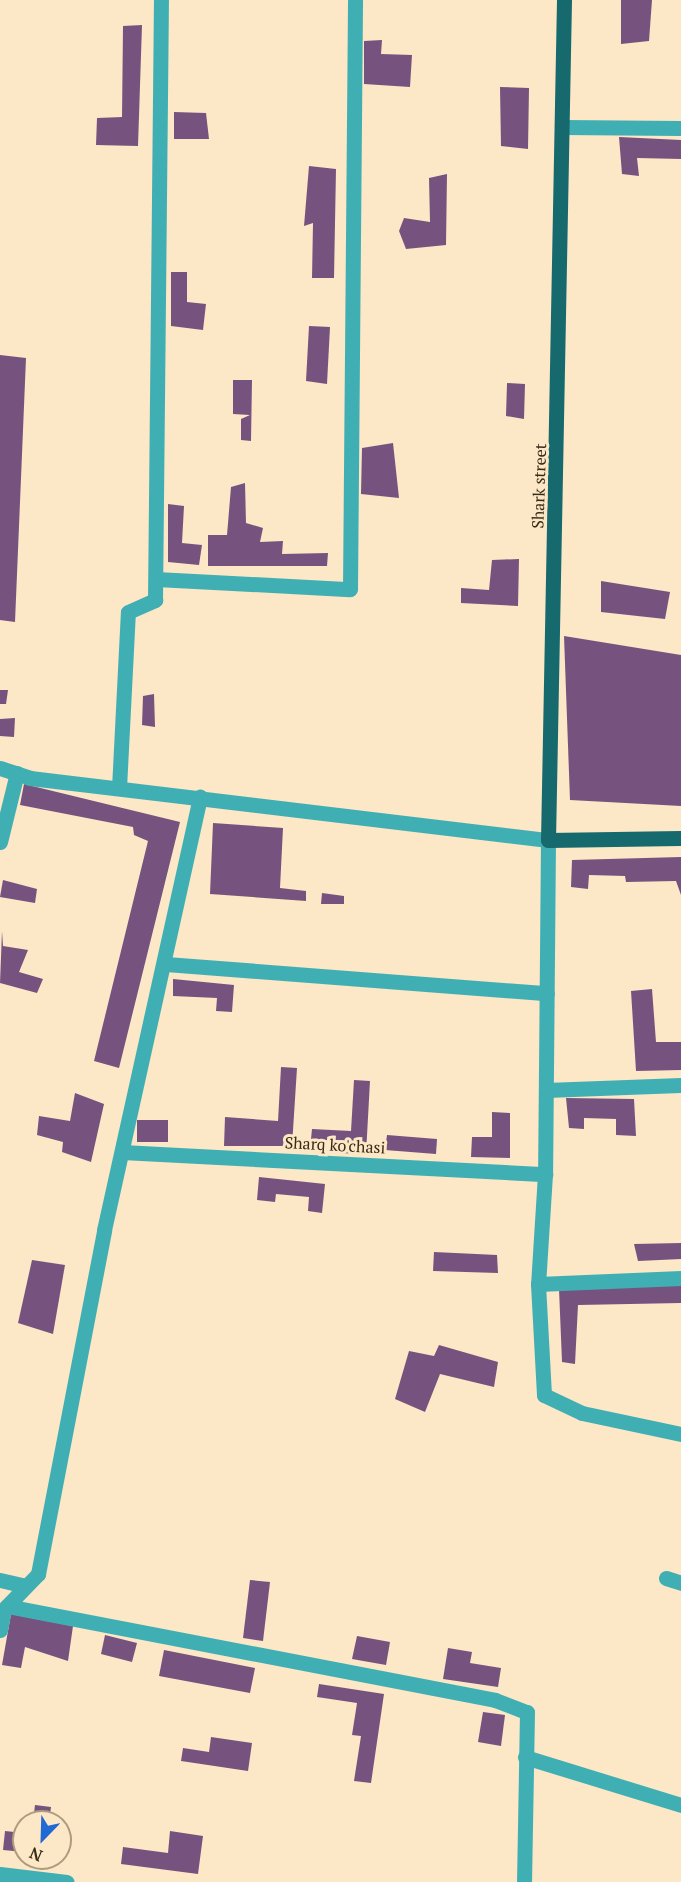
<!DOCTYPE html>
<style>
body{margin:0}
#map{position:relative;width:681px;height:1882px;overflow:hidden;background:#fce7c7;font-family:"PT Serif",serif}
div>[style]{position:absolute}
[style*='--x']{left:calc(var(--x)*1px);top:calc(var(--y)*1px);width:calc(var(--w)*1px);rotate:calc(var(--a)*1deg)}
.building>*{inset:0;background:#76537f}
.minor>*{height:15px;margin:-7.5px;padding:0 7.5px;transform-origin:7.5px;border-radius:7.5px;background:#40afb3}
.major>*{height:15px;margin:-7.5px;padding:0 7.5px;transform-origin:7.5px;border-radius:7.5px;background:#16696c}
span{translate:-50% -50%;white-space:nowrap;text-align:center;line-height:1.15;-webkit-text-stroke:6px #fce7c7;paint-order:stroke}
.street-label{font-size:16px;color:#382b15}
.north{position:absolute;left:12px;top:1810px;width:60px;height:60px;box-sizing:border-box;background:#fce7c7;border:2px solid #ae9c80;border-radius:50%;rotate:203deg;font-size:16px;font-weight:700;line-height:24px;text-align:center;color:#382b15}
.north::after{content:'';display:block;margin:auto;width:21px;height:27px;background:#2169d5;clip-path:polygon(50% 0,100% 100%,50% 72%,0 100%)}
</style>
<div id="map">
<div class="building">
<i style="clip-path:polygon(621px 0,652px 0,649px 41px,621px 44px)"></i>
<i style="clip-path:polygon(142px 25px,138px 146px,96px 145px,97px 118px,122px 117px,123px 26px)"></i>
<i style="clip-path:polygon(382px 40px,381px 54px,412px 55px,410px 87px,364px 84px,364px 41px)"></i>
<i style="clip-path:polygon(500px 87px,529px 88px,528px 149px,501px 146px)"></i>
<i style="clip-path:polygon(174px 112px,206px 113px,209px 139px,174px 139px)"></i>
<i style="clip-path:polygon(619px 137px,681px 140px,681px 159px,637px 158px,639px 176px,622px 174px)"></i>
<i style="clip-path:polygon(309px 166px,336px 169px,334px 278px,312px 278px,313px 223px,304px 226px)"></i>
<i style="clip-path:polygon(447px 174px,446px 245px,406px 249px,399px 231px,404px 218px,430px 222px,429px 178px)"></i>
<i style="clip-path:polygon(171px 272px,187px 272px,187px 302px,206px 304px,203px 330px,171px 326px)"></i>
<i style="clip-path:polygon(309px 326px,330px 327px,327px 384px,306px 381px)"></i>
<i style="clip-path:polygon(0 355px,26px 358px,15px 622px,0 620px)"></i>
<i style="clip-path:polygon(233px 380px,252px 380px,251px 441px,241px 440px,241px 419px,250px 415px,233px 414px)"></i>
<i style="clip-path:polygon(507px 383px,525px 384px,524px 419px,506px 416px)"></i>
<i style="clip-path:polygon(393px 443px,399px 498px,361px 494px,362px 448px)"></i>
<i style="clip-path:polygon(245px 483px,246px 523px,263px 528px,260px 542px,283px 541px,282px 554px,328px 553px,327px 566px,208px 566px,208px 535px,227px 535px,231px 487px)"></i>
<i style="clip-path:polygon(168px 504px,184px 506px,182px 543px,202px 545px,199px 565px,168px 562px)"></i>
<i style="clip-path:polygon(519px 559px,518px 606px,461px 603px,461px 588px,489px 590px,492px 560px)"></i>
<i style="clip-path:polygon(601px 581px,670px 592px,665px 619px,601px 612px)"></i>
<i style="clip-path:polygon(564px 636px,681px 655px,681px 806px,570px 800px)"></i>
<i style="clip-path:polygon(0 690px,8px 690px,6px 704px,0 704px)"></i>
<i style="clip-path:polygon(154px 694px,155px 727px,142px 725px,143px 696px)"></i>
<i style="clip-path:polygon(15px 718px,14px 737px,0 736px,0 719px)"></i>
<i style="clip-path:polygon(24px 784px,180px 822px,119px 1068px,94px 1061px,148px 841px,134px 835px,133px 827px,20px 805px)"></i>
<i style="clip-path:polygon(213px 823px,283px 828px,280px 888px,306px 891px,306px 901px,210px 894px)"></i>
<i style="clip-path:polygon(681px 857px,681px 895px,676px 881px,626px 882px,625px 876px,589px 875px,588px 889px,571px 887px,572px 860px)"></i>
<i style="clip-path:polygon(3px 880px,37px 889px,35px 903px,0 897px)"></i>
<i style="clip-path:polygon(322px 893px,344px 896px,344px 904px,321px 904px)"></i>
<i style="clip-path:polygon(2px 931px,3px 946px,28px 950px,19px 972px,43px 979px,37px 993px,0 983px)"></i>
<i style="clip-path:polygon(173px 979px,234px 985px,232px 1012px,216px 1011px,217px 998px,173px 996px)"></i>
<i style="clip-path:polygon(652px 989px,656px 1042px,681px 1042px,681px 1070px,636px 1071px,631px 991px)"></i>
<i style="clip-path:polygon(281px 1067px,297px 1068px,292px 1146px,224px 1146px,225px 1117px,278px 1121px)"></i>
<i style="clip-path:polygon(354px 1080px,370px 1081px,366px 1154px,338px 1153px,339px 1141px,311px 1139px,312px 1129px,351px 1131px)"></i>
<i style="clip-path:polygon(75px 1093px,104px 1104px,91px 1162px,62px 1152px,63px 1142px,37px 1135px,39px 1116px,70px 1121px)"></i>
<i style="clip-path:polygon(566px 1098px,634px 1099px,636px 1136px,616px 1135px,616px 1119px,584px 1118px,584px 1129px,569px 1128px)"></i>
<i style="clip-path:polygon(492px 1112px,510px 1113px,510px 1158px,471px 1157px,472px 1137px,492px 1137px)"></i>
<i style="clip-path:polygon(137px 1120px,168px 1120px,168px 1142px,137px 1142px)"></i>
<i style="clip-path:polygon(387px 1135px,437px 1139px,436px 1154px,385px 1150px)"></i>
<i style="clip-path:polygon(259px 1177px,325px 1184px,322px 1213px,308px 1211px,309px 1197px,276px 1194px,275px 1202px,257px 1200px)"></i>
<i style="clip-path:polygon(681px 1243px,681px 1259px,638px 1261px,634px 1244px)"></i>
<i style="clip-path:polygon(434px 1252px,497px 1255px,498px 1273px,433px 1271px)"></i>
<i style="clip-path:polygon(32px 1260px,65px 1265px,53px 1334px,18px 1323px)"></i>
<i style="clip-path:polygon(681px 1284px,681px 1303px,578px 1305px,575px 1364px,562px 1362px,559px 1289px)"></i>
<i style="clip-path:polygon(439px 1345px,498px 1362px,494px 1387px,440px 1374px,425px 1412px,395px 1399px,409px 1351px,434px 1356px)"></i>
<i style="clip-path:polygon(250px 1580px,270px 1582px,263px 1641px,243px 1638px)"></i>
<i style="clip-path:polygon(11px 1614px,73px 1626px,68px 1661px,25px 1647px,21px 1668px,2px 1665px)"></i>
<i style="clip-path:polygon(105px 1635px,137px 1643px,132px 1662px,101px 1654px)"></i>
<i style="clip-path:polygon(357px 1636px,390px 1642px,386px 1665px,352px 1659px)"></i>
<i style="clip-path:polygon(448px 1648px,472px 1652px,470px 1663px,501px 1668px,498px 1687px,443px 1679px)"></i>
<i style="clip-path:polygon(164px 1650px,255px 1668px,250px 1693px,159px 1676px)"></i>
<i style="clip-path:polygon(319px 1684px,384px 1694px,371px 1783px,354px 1781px,361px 1736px,352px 1735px,357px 1703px,317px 1697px)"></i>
<i style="clip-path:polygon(483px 1712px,505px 1715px,501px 1746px,478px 1742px)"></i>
<i style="clip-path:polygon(211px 1737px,252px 1743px,248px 1771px,181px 1761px,183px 1748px,209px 1752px)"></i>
<i style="clip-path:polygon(35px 1805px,51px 1807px,49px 1822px,33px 1822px)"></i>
<i style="clip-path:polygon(5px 1831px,24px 1833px,24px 1852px,3px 1850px)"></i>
<i style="clip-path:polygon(170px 1831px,203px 1836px,198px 1874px,121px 1864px,123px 1847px,168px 1853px)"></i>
</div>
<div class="minor">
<i style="--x:562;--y:127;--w:119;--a:0.5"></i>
<i style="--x:156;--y:579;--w:194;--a:3"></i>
<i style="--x:350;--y:589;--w:589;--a:-89.51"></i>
<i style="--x:0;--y:768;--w:32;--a:18"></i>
<i style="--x:30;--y:778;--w:522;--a:6.83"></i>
<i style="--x:548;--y:840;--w:334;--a:90.5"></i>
<i style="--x:545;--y:1174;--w:110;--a:93.6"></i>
<i style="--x:538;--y:1284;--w:111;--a:86.9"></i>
<i style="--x:544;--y:1395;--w:42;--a:25.3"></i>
<i style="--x:582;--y:1413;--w:101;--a:12"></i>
<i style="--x:119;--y:788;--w:176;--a:-87.1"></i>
<i style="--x:128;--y:612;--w:30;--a:-24"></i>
<i style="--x:155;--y:600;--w:600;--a:-89.43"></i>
<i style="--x:0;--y:842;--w:71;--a:-76.2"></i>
<i style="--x:166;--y:964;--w:382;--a:4.4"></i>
<i style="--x:546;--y:1090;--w:135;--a:-2.1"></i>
<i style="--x:122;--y:1152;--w:424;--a:3"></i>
<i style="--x:538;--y:1284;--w:143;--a:-2.4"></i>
<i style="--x:666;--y:1578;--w:16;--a:18"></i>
<i style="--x:0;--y:1580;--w:26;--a:13"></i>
<i style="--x:7;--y:1606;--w:497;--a:10.9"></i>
<i style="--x:495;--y:1700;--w:34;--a:21"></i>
<i style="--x:527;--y:1712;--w:170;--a:91"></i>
<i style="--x:0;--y:1630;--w:21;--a:-79"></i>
<i style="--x:4;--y:1609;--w:49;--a:-45.8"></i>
<i style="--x:38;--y:1574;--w:350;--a:-79.1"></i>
<i style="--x:104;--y:1230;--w:444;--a:-77.5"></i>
<i style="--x:525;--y:1757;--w:163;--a:17.1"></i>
<i style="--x:0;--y:1874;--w:67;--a:6.8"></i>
</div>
<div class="major">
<i style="--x:564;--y:0;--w:840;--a:91.09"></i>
<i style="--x:548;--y:840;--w:133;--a:-0.9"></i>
</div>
<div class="street-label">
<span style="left:539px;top:486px;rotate:-88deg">Shark street</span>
<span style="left:335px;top:1145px;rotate:3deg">Sharq ko'chasi</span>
</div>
<div class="north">N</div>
</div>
